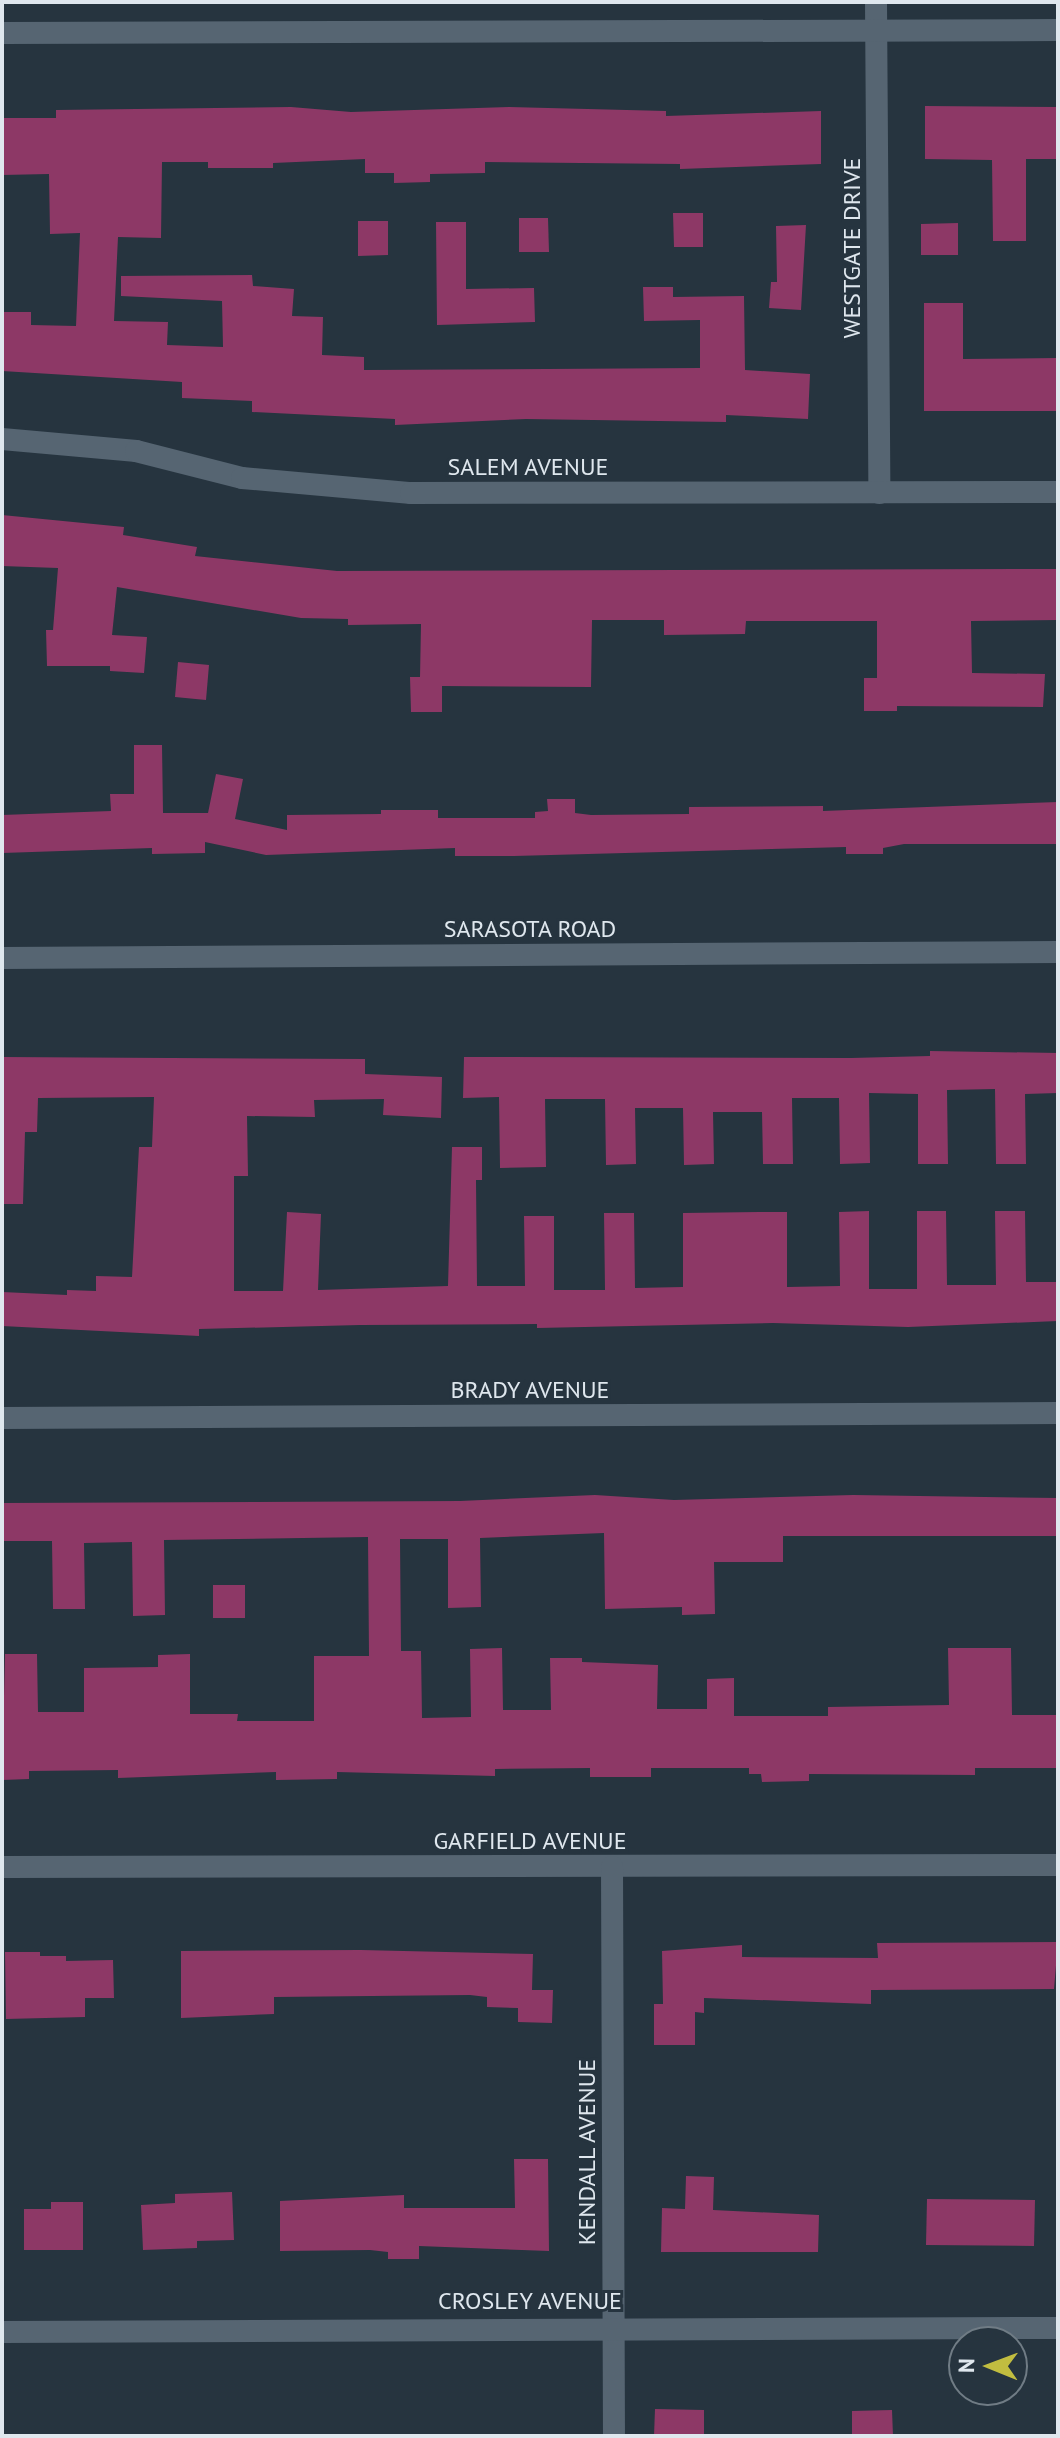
<!DOCTYPE html>
<style>
body{margin:0}
#map{position:relative;width:1060px;height:2438px;overflow:hidden;background:#26343f;font-family:"PT Sans",sans-serif}
div>[style]{position:absolute}
[style*='--x']{left:calc(var(--x)*1px);top:calc(var(--y)*1px);width:calc(var(--w)*1px);rotate:calc(var(--a)*1deg)}
.building>*{inset:0;background:#8d3866}
.minor>*{height:22px;margin:-11px;padding:0 11px;transform-origin:11px;border-radius:11px;background:#566572}
span{translate:-50% -50%;white-space:nowrap;text-align:center;line-height:1.15;-webkit-text-stroke:6px #26343f;paint-order:stroke}
.street-label{font-size:24px;color:#dfe7ee}
.frame{position:absolute;inset:0;border:4px solid #dfe7ee;pointer-events:none}
.north{position:absolute;left:948px;top:2326px;width:80px;height:80px;box-sizing:border-box;background:#26343f;border:2px solid #707c85;border-radius:50%;rotate:271deg;font-size:22px;font-weight:700;line-height:32px;text-align:center;color:#dfe7ee}
.north::after{content:'';display:block;margin:auto;width:28px;height:36px;background:#c1bd40;clip-path:polygon(50% 0,100% 100%,50% 72%,0 100%)}
</style>
<div id="map">
<div class="building">
<i style="clip-path:polygon(925px 106px,1058px 107px,1058px 159px,1026px 159px,1026px 241px,993px 241px,992px 160px,925px 159px)"></i>
<i style="clip-path:polygon(291px 107px,351px 112px,509px 107px,666px 111px,666px 116px,821px 111px,821px 164px,680px 169px,680px 164px,485px 162px,485px 173px,430px 174px,430px 182px,394px 183px,394px 173px,365px 173px,365px 159px,273px 163px,273px 168px,208px 168px,208px 162px,162px 162px,161px 238px,118px 237px,114px 321px,168px 322px,167px 345px,223px 347px,222px 301px,121px 296px,121px 276px,252px 275px,253px 286px,294px 289px,292px 316px,323px 317px,322px 355px,364px 357px,364px 370px,700px 368px,700px 320px,644px 321px,643px 287px,673px 287px,673px 297px,744px 296px,745px 370px,810px 374px,808px 419px,726px 415px,726px 422px,526px 419px,395px 425px,395px 419px,252px 412px,252px 401px,182px 398px,182px 382px,2px 371px,2px 312px,31px 312px,31px 325px,76px 326px,80px 233px,50px 234px,49px 174px,2px 175px,2px 118px,56px 118px,56px 110px)"></i>
<i style="clip-path:polygon(673px 213px,703px 213px,703px 247px,674px 247px)"></i>
<i style="clip-path:polygon(519px 218px,548px 218px,549px 252px,519px 252px)"></i>
<i style="clip-path:polygon(358px 221px,388px 221px,388px 255px,358px 256px)"></i>
<i style="clip-path:polygon(436px 222px,466px 222px,466px 289px,534px 288px,535px 322px,437px 325px)"></i>
<i style="clip-path:polygon(958px 223px,958px 255px,921px 255px,921px 224px)"></i>
<i style="clip-path:polygon(806px 225px,801px 310px,769px 308px,771px 282px,777px 282px,776px 226px)"></i>
<i style="clip-path:polygon(924px 303px,963px 303px,963px 359px,1058px 358px,1058px 411px,924px 411px)"></i>
<i style="clip-path:polygon(2px 515px,124px 527px,123px 535px,197px 547px,195px 556px,337px 571px,1058px 569px,1058px 620px,971px 621px,972px 673px,1045px 674px,1043px 707px,897px 706px,897px 711px,864px 711px,864px 678px,877px 678px,877px 621px,746px 621px,745px 634px,664px 635px,664px 620px,592px 620px,591px 687px,442px 686px,442px 712px,411px 712px,410px 677px,420px 677px,421px 624px,348px 625px,348px 619px,301px 618px,117px 587px,112px 635px,147px 637px,144px 673px,110px 671px,110px 666px,47px 666px,46px 630px,53px 630px,58px 568px,2px 566px)"></i>
<i style="clip-path:polygon(178px 662px,209px 665px,206px 700px,175px 697px)"></i>
<i style="clip-path:polygon(134px 745px,162px 745px,163px 813px,208px 813px,216px 774px,243px 779px,235px 819px,287px 830px,287px 815px,381px 814px,381px 810px,438px 810px,438px 818px,535px 818px,535px 812px,548px 811px,547px 799px,575px 799px,575px 813px,591px 815px,689px 814px,689px 807px,823px 806px,823px 811px,1058px 802px,1058px 844px,904px 844px,883px 848px,883px 854px,846px 854px,846px 847px,514px 856px,455px 856px,455px 848px,266px 855px,205px 842px,205px 853px,152px 854px,152px 848px,2px 853px,2px 815px,111px 811px,110px 794px,134px 794px)"></i>
<i style="clip-path:polygon(930px 1051px,1058px 1053px,1058px 1093px,1025px 1094px,1026px 1164px,996px 1164px,995px 1089px,947px 1090px,948px 1164px,918px 1164px,918px 1094px,869px 1093px,870px 1163px,840px 1164px,839px 1098px,792px 1098px,793px 1164px,763px 1164px,762px 1112px,713px 1112px,714px 1164px,684px 1165px,683px 1108px,635px 1108px,636px 1164px,606px 1165px,605px 1099px,545px 1099px,546px 1167px,500px 1168px,499px 1097px,463px 1098px,464px 1057px,851px 1058px,930px 1056px)"></i>
<i style="clip-path:polygon(2px 1057px,365px 1059px,365px 1074px,442px 1077px,441px 1118px,383px 1115px,384px 1099px,314px 1100px,315px 1117px,247px 1116px,248px 1176px,234px 1176px,234px 1291px,283px 1291px,287px 1212px,321px 1214px,318px 1290px,448px 1286px,452px 1147px,482px 1147px,482px 1180px,476px 1180px,477px 1286px,525px 1286px,524px 1216px,554px 1216px,554px 1290px,605px 1290px,604px 1213px,634px 1213px,635px 1288px,683px 1287px,683px 1213px,759px 1212px,787px 1212px,787px 1287px,840px 1286px,839px 1212px,869px 1211px,869px 1289px,917px 1289px,917px 1211px,946px 1211px,947px 1285px,996px 1285px,995px 1211px,1025px 1211px,1026px 1282px,1058px 1282px,1058px 1321px,908px 1327px,773px 1323px,537px 1328px,537px 1324px,360px 1325px,199px 1329px,199px 1336px,2px 1326px,2px 1292px,67px 1295px,67px 1290px,96px 1291px,96px 1276px,132px 1277px,139px 1147px,152px 1147px,154px 1097px,38px 1098px,37px 1132px,25px 1132px,23px 1204px,2px 1204px)"></i>
<i style="clip-path:polygon(595px 1495px,674px 1500px,853px 1495px,1058px 1498px,1058px 1536px,783px 1536px,783px 1562px,714px 1562px,715px 1614px,682px 1615px,682px 1607px,605px 1609px,604px 1533px,480px 1538px,481px 1607px,448px 1608px,448px 1539px,400px 1539px,401px 1651px,421px 1651px,422px 1718px,471px 1717px,470px 1649px,502px 1648px,503px 1710px,551px 1710px,550px 1658px,582px 1658px,582px 1662px,658px 1665px,657px 1709px,707px 1709px,707px 1679px,734px 1678px,734px 1716px,828px 1716px,828px 1707px,949px 1705px,948px 1648px,1011px 1648px,1012px 1715px,1058px 1715px,1058px 1768px,975px 1768px,975px 1775px,809px 1774px,809px 1781px,762px 1782px,761px 1774px,749px 1774px,749px 1768px,651px 1768px,651px 1777px,590px 1777px,590px 1768px,495px 1769px,495px 1776px,337px 1772px,337px 1779px,276px 1780px,276px 1772px,118px 1778px,118px 1770px,29px 1771px,29px 1779px,2px 1780px,5px 1654px,37px 1654px,38px 1712px,84px 1712px,84px 1668px,158px 1667px,158px 1655px,190px 1654px,190px 1714px,238px 1714px,237px 1721px,314px 1721px,314px 1656px,369px 1656px,368px 1537px,164px 1540px,165px 1615px,133px 1616px,132px 1542px,84px 1543px,85px 1609px,53px 1609px,52px 1541px,2px 1541px,2px 1503px,460px 1501px)"></i>
<i style="clip-path:polygon(213px 1585px,245px 1585px,245px 1618px,213px 1618px)"></i>
<i style="clip-path:polygon(1058px 1942px,1054px 1989px,871px 1990px,871px 2004px,704px 1998px,704px 2013px,695px 2012px,695px 2045px,654px 2045px,654px 2004px,663px 2004px,662px 1951px,742px 1945px,742px 1957px,878px 1958px,877px 1943px)"></i>
<i style="clip-path:polygon(361px 1950px,533px 1954px,532px 1990px,553px 1990px,552px 2023px,518px 2022px,518px 2008px,487px 2007px,487px 1997px,470px 1995px,274px 1997px,274px 2014px,181px 2018px,181px 1951px)"></i>
<i style="clip-path:polygon(5px 1952px,40px 1952px,40px 1956px,66px 1956px,66px 1961px,113px 1960px,114px 1998px,85px 1998px,85px 2017px,6px 2019px)"></i>
<i style="clip-path:polygon(514px 2159px,548px 2159px,549px 2251px,419px 2246px,419px 2259px,388px 2259px,388px 2252px,370px 2250px,280px 2251px,280px 2201px,404px 2195px,404px 2208px,515px 2208px)"></i>
<i style="clip-path:polygon(686px 2176px,714px 2177px,713px 2210px,819px 2215px,818px 2252px,661px 2252px,662px 2208px,685px 2209px)"></i>
<i style="clip-path:polygon(232px 2192px,234px 2240px,197px 2241px,197px 2248px,143px 2250px,141px 2205px,175px 2203px,175px 2194px)"></i>
<i style="clip-path:polygon(927px 2199px,1035px 2200px,1034px 2246px,926px 2245px)"></i>
<i style="clip-path:polygon(51px 2202px,83px 2202px,83px 2250px,24px 2250px,24px 2209px,51px 2209px)"></i>
<i style="clip-path:polygon(655px 2409px,704px 2410px,704px 2436px,654px 2436px)"></i>
<i style="clip-path:polygon(892px 2410px,893px 2436px,852px 2436px,852px 2411px)"></i>
</div>
<div class="minor">
<i style="--x:876;--y:2;--w:491;--a:89.6"></i>
<i style="--x:2;--y:33;--w:1056;--a:-0.16"></i>
<i style="--x:2;--y:439;--w:135;--a:5.1"></i>
<i style="--x:136;--y:451;--w:109;--a:14.3"></i>
<i style="--x:242;--y:478;--w:170;--a:5.1"></i>
<i style="--x:411;--y:493;--w:647;--a:-0.09"></i>
<i style="--x:2;--y:958;--w:1056;--a:-0.33"></i>
<i style="--x:2;--y:1418;--w:1056;--a:-0.27"></i>
<i style="--x:2;--y:1867;--w:1056;--a:-0.11"></i>
<i style="--x:612;--y:1867;--w:569;--a:89.8"></i>
<i style="--x:2;--y:2332;--w:1056;--a:-0.22"></i>
</div>
<div class="street-label">
<span style="left:852px;top:248px;rotate:-90deg">WESTGATE DRIVE</span>
<span style="left:528px;top:467px">SALEM AVENUE</span>
<span style="left:530px;top:929px">SARASOTA ROAD</span>
<span style="left:530px;top:1390px">BRADY AVENUE</span>
<span style="left:530px;top:1841px">GARFIELD AVENUE</span>
<span style="left:587px;top:2152px;rotate:-90deg">KENDALL AVENUE</span>
<span style="left:530px;top:2301px">CROSLEY AVENUE</span>
</div>
<div class="frame"></div>
<div class="north">N</div>
</div>
